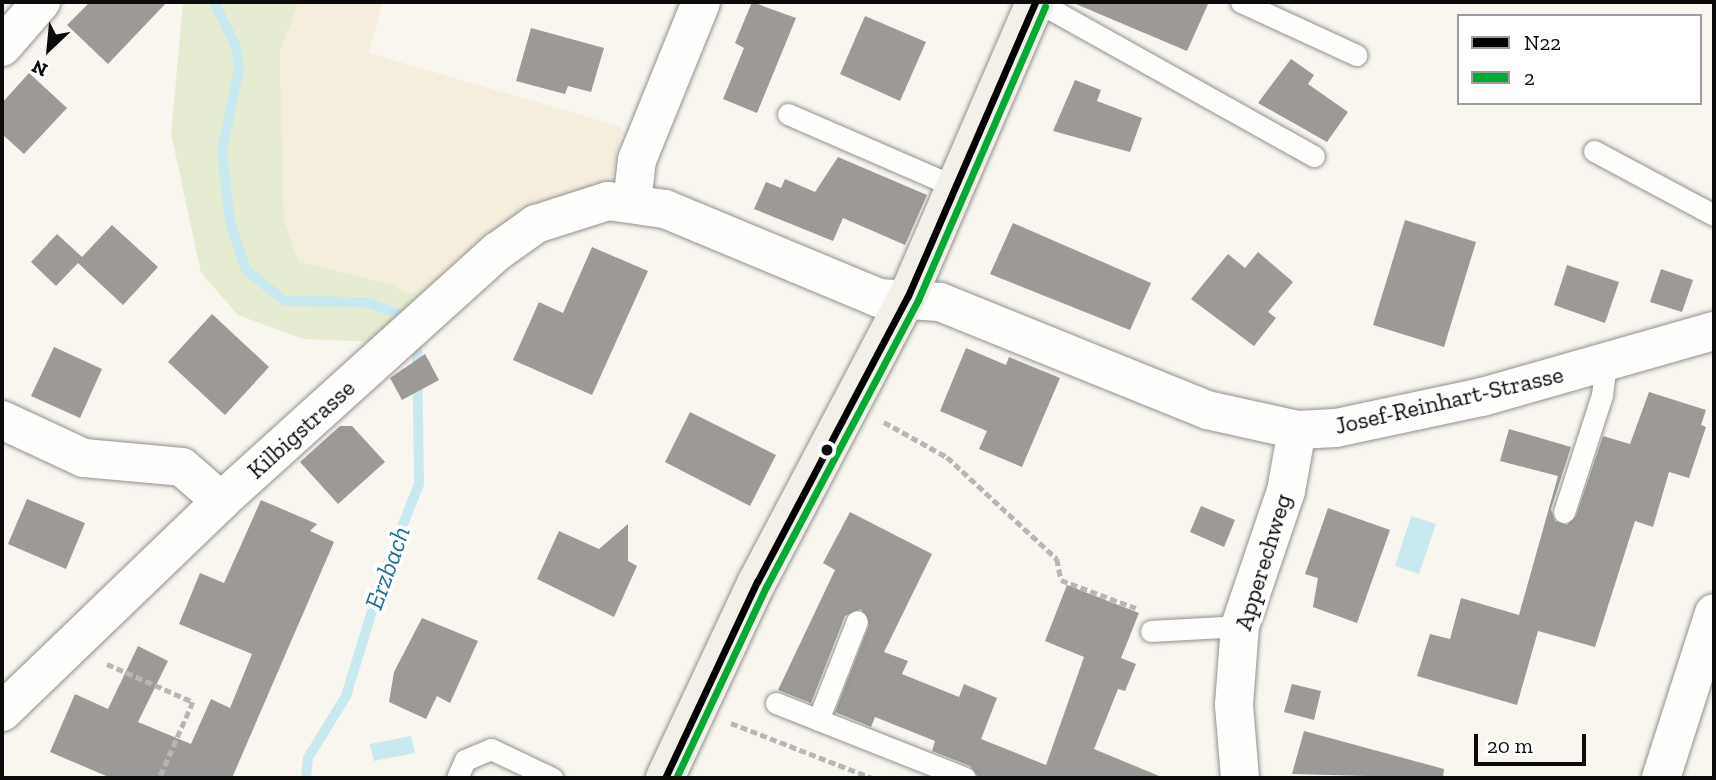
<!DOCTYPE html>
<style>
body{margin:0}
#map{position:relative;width:1716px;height:780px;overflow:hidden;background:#f9f6f0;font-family:"Zilla Slab",serif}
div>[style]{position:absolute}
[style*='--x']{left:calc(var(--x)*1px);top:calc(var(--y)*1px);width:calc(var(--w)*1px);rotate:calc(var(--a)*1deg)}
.farmland>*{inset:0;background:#f5eedd}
.green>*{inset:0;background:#e6ecd2}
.water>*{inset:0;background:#c9e9f0}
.stream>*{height:10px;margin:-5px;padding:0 5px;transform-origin:5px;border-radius:5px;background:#c9e9f0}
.building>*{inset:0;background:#9c9996}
.path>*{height:4.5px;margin-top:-2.25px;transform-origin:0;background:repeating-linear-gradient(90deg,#b7b6b5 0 7px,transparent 0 10.5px)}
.roads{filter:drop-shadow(0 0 2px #92918e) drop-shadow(0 0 2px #92918e)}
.service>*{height:21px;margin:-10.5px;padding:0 10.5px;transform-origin:10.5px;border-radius:10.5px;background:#fefefd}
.minor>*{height:38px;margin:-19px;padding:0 19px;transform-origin:19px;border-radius:19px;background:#fefefd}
.secondary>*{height:38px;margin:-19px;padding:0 19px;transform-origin:19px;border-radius:19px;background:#f3f0e9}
.bus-1>*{height:7px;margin:-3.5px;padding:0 3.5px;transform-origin:3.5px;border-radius:3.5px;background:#000}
.bus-2>*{height:7px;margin:-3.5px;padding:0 3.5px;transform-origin:3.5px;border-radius:3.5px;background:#0a3}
.dots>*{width:19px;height:19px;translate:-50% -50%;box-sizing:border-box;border:4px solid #fff;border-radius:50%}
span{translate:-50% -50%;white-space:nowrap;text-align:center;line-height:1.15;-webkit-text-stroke:7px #fff;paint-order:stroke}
.street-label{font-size:24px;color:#0b0b0b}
.water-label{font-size:26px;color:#217291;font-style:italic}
.frame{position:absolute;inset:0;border:4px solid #0b0b0b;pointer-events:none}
.legend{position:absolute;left:1457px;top:14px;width:245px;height:91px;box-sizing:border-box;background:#fff;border:2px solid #9d9d9d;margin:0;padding:9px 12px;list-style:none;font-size:21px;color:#0b0b0b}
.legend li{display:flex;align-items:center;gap:14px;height:35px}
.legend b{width:35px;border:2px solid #9d9d9d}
.north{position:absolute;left:14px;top:14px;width:70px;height:70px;-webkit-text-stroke:5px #fff;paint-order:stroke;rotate:206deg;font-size:19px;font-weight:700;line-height:28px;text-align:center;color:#0b0b0b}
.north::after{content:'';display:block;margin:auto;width:24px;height:32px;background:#0b0b0b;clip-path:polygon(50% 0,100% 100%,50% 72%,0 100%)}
.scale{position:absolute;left:1474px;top:734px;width:112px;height:32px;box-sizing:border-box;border:4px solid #0b0b0b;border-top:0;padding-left:9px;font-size:21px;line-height:24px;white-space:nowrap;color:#0b0b0b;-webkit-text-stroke:5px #fff;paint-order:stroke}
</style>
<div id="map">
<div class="farmland">
<i style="clip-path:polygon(298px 2px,383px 2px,369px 53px,622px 127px,610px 188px,563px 194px,422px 299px,390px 284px,299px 261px,284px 220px,280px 53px)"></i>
</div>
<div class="green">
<i style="clip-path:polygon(183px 2px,298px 2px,280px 53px,284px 220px,299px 261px,390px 284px,422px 299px,376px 342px,303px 339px,238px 315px,201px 273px,171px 134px)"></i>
</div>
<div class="water">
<i style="clip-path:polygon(1411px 516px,1436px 524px,1419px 574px,1395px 566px)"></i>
<i style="clip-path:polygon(411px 736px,415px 753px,374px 761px,370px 744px)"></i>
</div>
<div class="stream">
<i style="--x:214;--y:2;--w:50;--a:63.9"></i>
<i style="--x:236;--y:47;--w:22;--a:82"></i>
<i style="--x:239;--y:69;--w:84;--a:101.7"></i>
<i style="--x:222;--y:151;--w:71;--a:83.6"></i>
<i style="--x:230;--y:222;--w:51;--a:71.6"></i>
<i style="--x:246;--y:270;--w:50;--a:38.5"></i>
<i style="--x:285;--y:301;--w:80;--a:0.7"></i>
<i style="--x:365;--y:302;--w:36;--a:19"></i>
<i style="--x:306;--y:778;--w:20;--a:-84"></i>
<i style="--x:308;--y:758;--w:73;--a:-58.5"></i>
<i style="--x:346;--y:696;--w:127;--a:-73"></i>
<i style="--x:383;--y:575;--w:98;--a:-68.4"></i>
<i style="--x:419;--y:484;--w:138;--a:-90.8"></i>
</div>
<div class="building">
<i style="clip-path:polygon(90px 2px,167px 2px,108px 64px,67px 25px)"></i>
<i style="clip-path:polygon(752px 2px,796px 18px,757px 113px,723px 99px,744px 48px,735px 43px)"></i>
<i style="clip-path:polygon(1071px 2px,1209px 2px,1187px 51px)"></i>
<i style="clip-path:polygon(865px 16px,926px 42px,900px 101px,840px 74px)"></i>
<i style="clip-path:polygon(531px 28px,604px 48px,591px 92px,568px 86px,565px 94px,516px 81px)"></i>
<i style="clip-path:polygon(1291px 59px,1314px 75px,1308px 84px,1348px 112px,1327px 142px,1258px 103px)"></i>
<i style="clip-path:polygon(29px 73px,67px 108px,24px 154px,2px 134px,2px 103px)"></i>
<i style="clip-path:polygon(1075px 80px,1101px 90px,1097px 101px,1142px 118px,1130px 152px,1053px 131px)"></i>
<i style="clip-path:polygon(838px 157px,927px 195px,905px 245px,843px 218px,833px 241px,754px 209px,766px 182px,781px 188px,785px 179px,815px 192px)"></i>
<i style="clip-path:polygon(1405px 220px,1476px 242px,1444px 347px,1373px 325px)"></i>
<i style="clip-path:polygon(1013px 223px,1151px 283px,1130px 330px,990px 274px)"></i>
<i style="clip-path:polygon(112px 225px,158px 267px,123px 305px,78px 263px,56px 286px,31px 262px,57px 234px,82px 257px)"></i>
<i style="clip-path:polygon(592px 247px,648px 271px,592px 395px,513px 360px,539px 302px,563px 313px)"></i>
<i style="clip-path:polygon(1258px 252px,1293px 282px,1268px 312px,1276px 318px,1254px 346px,1191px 299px,1228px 254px,1245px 268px)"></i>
<i style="clip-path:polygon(1567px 265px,1619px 282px,1605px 323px,1554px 305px)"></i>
<i style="clip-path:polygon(1661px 269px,1693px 280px,1682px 312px,1650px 302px)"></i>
<i style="clip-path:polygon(212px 314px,269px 367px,225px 415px,168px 362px)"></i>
<i style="clip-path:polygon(54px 347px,102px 369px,80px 418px,31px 396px)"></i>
<i style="clip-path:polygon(966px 348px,1006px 365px,1009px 357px,1060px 378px,1022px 467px,979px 449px,987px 431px,940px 411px)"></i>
<i style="clip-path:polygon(425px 354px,439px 380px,402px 400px,390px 378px)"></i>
<i style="clip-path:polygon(1649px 392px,1706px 410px,1701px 425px,1706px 427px,1689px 478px,1669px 472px,1653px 527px,1635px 521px,1595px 647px,1538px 631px,1517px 705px,1417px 676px,1430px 634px,1450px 639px,1461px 598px,1519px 615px,1558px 476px,1500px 461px,1509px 429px,1571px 447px,1551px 509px,1555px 521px,1567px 525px,1576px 516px,1603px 436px,1630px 444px)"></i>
<i style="clip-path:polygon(690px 412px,776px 455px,750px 506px,665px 462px)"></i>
<i style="clip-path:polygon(340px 426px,352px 426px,385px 462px,338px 504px,300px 462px)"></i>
<i style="clip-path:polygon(27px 499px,85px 523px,66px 569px,8px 544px)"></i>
<i style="clip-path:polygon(261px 500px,317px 524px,310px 531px,334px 542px,232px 778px,111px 778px,50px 752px,75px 694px,108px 709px,138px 646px,168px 661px,138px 722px,191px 744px,211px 699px,230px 708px,252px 654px,179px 624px,200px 573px,224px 583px)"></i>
<i style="clip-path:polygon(1201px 506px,1235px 520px,1224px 547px,1190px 532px)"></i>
<i style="clip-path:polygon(1328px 508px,1390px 530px,1357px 623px,1313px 607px,1318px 578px,1305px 574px)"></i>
<i style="clip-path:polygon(850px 512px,932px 554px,884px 652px,908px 661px,902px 674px,959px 697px,964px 684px,997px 698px,981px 739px,1046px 765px,1084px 657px,1045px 641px,1067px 585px,1139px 613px,1121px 658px,1136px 664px,1125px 691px,1118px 689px,1094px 749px,1164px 778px,979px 778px,970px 766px,932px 751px,935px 741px,875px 717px,871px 727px,835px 712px,869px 625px,861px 609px,845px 616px,811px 703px,778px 690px,835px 570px,823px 563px)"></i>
<i style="clip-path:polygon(628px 524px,628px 561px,637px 566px,614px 617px,537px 579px,559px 531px,599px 549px)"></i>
<i style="clip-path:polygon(422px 618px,478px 641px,450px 703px,437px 696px,426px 719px,389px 702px,394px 672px)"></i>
<i style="clip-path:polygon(1292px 684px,1321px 691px,1314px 720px,1284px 712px)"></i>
<i style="clip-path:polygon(1304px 731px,1444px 769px,1443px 778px,1292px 774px)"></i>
</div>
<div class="path">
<i style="--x:884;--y:422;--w:72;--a:29.1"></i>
<i style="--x:947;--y:457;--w:150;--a:42.8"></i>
<i style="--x:1057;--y:559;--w:21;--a:79"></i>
<i style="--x:1061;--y:580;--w:80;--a:20.5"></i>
<i style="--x:107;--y:664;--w:94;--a:23.8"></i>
<i style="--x:193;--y:702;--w:80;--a:113.7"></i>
<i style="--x:731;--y:723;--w:151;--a:21.3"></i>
</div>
<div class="roads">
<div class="service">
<i style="--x:1038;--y:2;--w:316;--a:29.2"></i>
<i style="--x:1241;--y:2;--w:127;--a:24.7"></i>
<i style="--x:788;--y:114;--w:183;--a:23.5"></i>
<i style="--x:1594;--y:151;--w:136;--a:28.1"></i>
<i style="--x:1564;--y:512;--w:123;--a:-72"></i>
<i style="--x:1602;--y:395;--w:33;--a:-83"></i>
<i style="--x:1151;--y:631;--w:89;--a:-3.2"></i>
<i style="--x:776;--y:703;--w:203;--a:21.6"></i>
<i style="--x:818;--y:720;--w:106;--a:-68.5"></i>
<i style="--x:457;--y:778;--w:20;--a:-66"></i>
<i style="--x:465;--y:760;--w:28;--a:-23"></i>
<i style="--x:491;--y:749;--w:68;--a:25.4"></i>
</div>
<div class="minor">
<i style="--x:2;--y:47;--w:60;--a:-49.1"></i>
<i style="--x:632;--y:202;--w:42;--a:-83.2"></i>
<i style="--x:637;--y:160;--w:170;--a:-67.9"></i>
<i style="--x:2;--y:420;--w:90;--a:24.9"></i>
<i style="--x:84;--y:458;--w:98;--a:5.2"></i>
<i style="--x:182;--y:467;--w:52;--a:41.1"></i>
<i style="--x:2;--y:712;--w:304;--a:-43.9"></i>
<i style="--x:221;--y:501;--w:373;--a:-42.1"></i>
<i style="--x:498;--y:251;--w:47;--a:-35.4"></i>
<i style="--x:536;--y:224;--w:76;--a:-17.7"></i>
<i style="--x:608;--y:201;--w:58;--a:8"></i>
<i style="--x:665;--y:209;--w:232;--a:22.6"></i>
<i style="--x:879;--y:298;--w:61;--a:3.8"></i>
<i style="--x:940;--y:302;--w:288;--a:22"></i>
<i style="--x:1207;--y:410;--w:92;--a:12.5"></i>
<i style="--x:1297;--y:430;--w:39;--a:-3"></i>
<i style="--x:1336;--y:428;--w:149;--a:-12"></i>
<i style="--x:1482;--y:397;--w:241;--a:-15.9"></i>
<i style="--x:1240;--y:778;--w:73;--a:-94.7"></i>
<i style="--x:1234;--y:705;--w:79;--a:-85.7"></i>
<i style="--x:1240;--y:626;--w:143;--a:-71.2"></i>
<i style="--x:1286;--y:491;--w:62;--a:-79.8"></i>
<i style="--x:1661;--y:778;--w:173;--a:-72.2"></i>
</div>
<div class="secondary">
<i style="--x:665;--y:778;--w:217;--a:-64.9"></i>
<i style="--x:757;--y:582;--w:323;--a:-62.2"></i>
<i style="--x:908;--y:296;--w:320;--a:-66.6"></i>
</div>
</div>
<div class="bus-1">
<i style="--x:665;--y:778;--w:217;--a:-64.9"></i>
<i style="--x:757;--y:582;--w:323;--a:-62.2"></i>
<i style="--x:908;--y:296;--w:320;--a:-66.6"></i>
</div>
<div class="bus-2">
<i style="--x:676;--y:778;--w:211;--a:-64.8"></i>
<i style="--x:766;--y:587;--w:325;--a:-62.1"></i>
<i style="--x:918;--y:300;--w:320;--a:-66.6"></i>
</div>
<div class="dots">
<i style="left:827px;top:450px;background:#0b0b0b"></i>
</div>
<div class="street-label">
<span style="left:1449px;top:400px;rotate:-13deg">Josef-Reinhart-Strasse</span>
<span style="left:301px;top:429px;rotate:-42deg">Kilbigstrasse</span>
<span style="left:1263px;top:562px;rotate:-73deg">Apperechweg</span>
</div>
<div class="water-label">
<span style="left:388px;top:568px;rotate:-70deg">Erzbach</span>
</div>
<div class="frame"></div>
<ul class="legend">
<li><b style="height:9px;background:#000"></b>N22</li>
<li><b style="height:9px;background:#0a3"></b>2</li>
</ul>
<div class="north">N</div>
<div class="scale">20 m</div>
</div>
